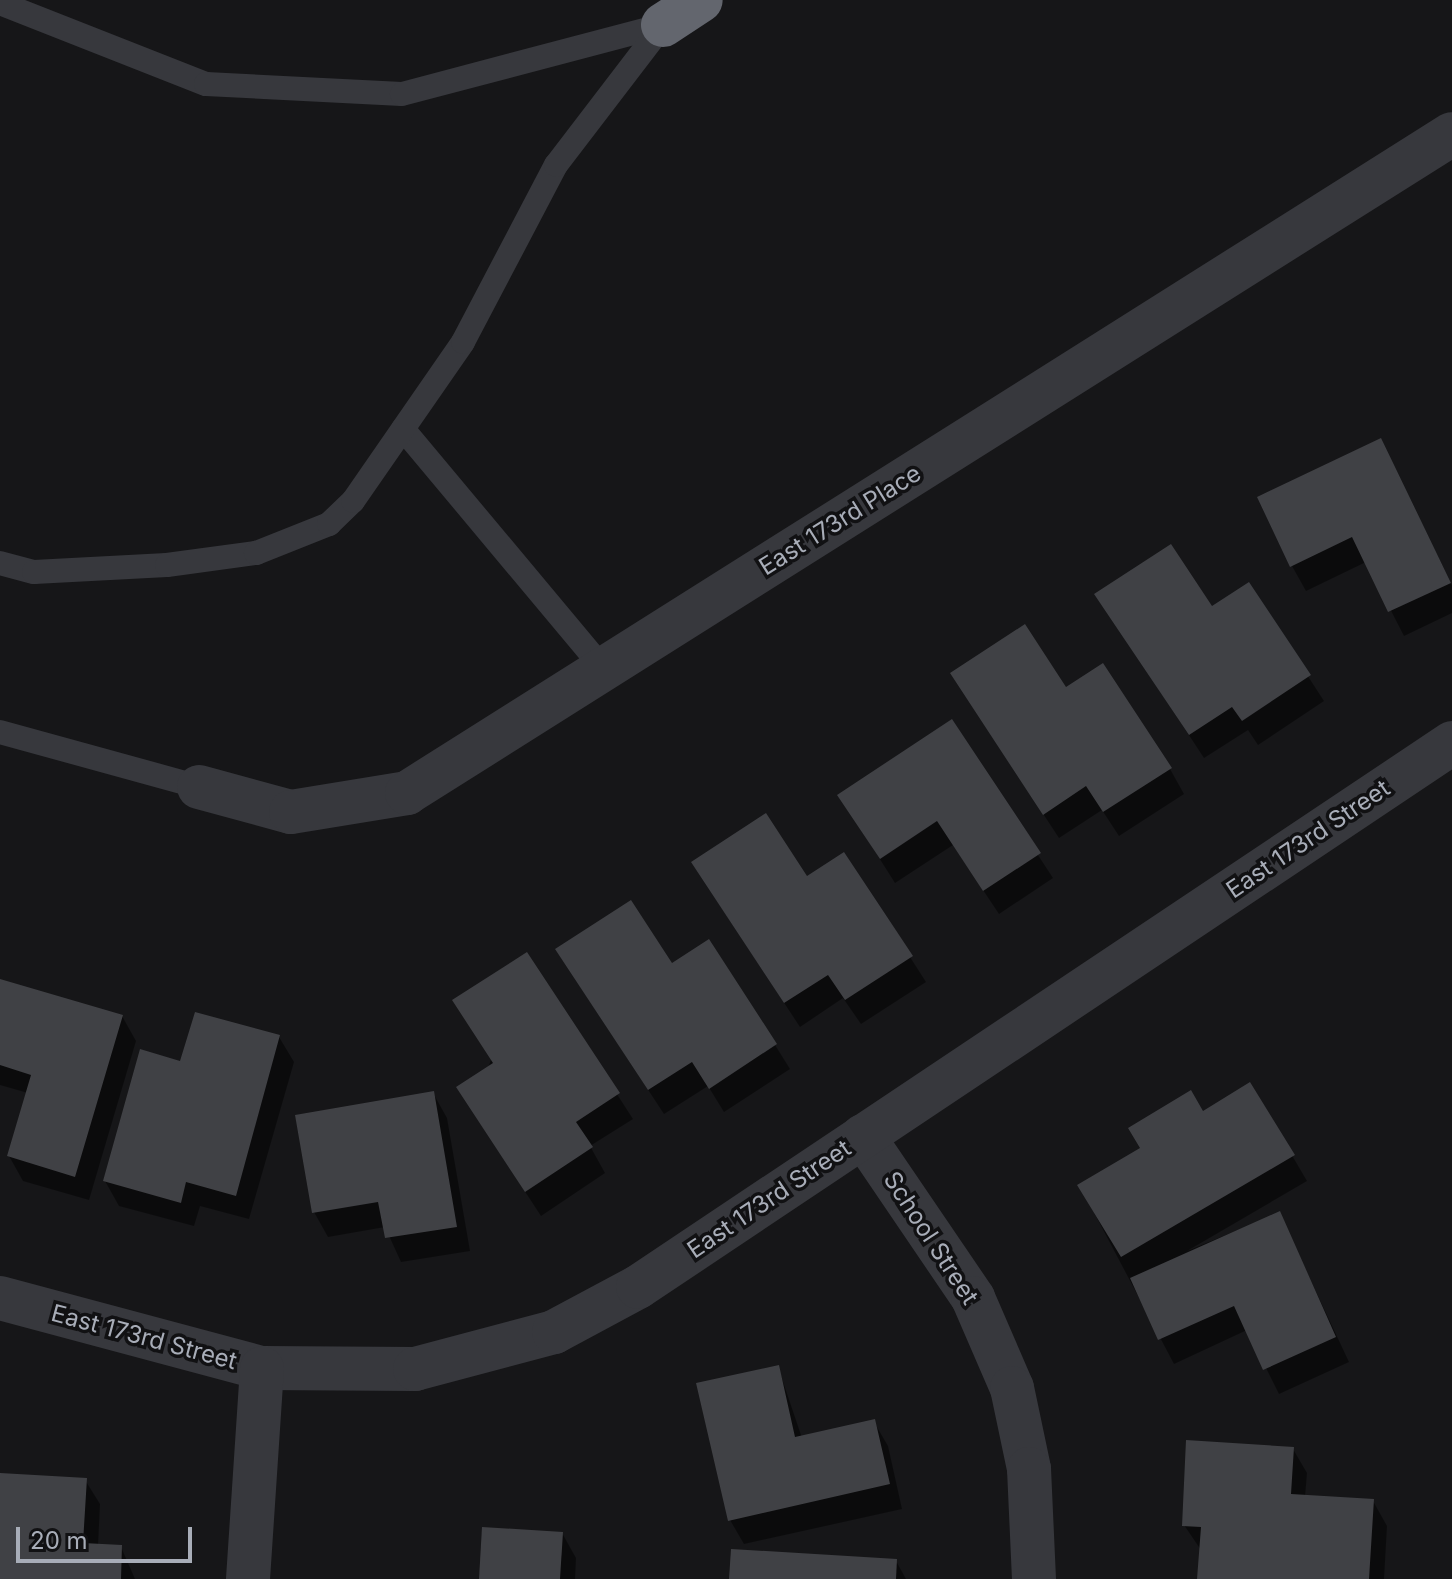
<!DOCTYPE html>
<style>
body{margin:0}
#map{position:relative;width:1452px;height:1579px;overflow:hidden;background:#161618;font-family:Inter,sans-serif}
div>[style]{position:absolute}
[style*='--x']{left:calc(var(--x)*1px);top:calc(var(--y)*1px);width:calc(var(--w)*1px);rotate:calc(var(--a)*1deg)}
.shadow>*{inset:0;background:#0007}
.building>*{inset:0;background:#404145}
.lane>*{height:24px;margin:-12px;padding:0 12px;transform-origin:12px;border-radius:12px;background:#37383d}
.street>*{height:44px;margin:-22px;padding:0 22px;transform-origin:22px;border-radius:22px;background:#37383d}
.highway>*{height:44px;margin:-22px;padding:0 22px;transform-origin:22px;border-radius:22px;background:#63666e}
span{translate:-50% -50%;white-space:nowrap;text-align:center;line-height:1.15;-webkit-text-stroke:7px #111113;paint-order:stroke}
.street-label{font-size:24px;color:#a8adb8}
.scale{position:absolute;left:16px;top:1527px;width:176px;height:36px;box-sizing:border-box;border:4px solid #a8adb8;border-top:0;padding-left:10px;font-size:24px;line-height:28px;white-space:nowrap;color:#a8adb8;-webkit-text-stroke:6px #111113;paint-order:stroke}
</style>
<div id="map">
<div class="shadow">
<i style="clip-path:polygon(1381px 441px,1452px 585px,1452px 613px,1404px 636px,1366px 562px,1306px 591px,1292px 566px)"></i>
<i style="clip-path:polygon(1248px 584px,1324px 701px,1258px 745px,1248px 730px,1204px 758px,1097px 595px,1212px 608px)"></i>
<i style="clip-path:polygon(1065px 690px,1170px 769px,1184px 794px,1119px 836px,1102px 810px,1059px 838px,967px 698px)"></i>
<i style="clip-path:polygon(951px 722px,1053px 878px,999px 914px,953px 845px,895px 883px,840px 796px)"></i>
<i style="clip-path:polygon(844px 854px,926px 982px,861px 1024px,843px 998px,800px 1027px,708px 887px,807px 878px)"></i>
<i style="clip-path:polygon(527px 955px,633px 1119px,590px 1146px,605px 1173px,541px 1216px,473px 1112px)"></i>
<i style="clip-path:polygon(671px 966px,775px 1045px,790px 1069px,724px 1112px,708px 1086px,664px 1114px,572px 974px)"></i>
<i style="clip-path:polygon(0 981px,122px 1016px,136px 1041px,89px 1200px,23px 1181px,9px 1156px,28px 1093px,0 1085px)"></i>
<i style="clip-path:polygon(279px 1037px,294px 1062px,249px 1219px,200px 1206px,194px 1226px,119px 1206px,105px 1181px,182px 1063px)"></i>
<i style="clip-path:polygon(1250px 1084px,1307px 1181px,1187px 1251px,1279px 1213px,1349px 1362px,1279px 1394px,1247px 1330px,1174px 1364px,1080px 1186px)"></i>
<i style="clip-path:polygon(433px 1093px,447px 1118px,470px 1251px,401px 1262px,385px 1227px,328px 1237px,314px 1212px)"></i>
<i style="clip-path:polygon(778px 1367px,802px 1438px,874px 1422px,888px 1446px,902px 1509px,744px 1544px,730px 1520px)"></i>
<i style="clip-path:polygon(1293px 1449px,1307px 1473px,1305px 1497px,1373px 1501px,1387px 1526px,1384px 1579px,1200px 1579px,1201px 1550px,1184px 1525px)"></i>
<i style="clip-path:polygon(0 1475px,85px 1480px,100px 1504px,98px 1546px,121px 1547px,135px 1579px,0 1579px)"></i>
<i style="clip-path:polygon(562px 1533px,576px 1558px,575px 1579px,481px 1579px)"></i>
<i style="clip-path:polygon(896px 1561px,906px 1579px,731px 1579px)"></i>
</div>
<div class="building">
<i style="clip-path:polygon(1381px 438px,1451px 583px,1388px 612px,1352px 537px,1290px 567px,1257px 497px)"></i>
<i style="clip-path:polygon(1171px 544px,1212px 606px,1249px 582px,1311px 675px,1242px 721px,1232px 707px,1189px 735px,1094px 594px)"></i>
<i style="clip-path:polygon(1025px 624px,1066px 687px,1103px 663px,1172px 768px,1103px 812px,1086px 786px,1043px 815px,950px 673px)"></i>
<i style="clip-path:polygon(952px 719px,1041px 853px,983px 891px,937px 821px,880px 859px,837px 795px)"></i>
<i style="clip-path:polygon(766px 813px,807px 876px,844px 852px,913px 956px,845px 1000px,828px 975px,784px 1003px,691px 862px)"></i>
<i style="clip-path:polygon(631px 900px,672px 963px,709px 939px,777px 1044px,709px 1089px,692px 1062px,648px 1090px,555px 949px)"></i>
<i style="clip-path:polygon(527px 952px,620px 1093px,576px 1122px,593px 1147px,525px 1192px,456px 1087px,493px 1063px,452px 1000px)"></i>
<i style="clip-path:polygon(0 979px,123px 1015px,75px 1177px,7px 1156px,31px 1075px,0 1065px)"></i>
<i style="clip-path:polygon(195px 1012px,280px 1035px,236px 1196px,186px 1182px,181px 1203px,103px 1181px,140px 1049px,180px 1061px)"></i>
<i style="clip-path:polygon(1250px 1082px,1295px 1155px,1121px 1257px,1077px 1185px,1140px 1148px,1128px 1128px,1191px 1090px,1203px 1111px)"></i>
<i style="clip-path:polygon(434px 1091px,457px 1227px,385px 1238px,378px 1202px,312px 1213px,295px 1115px)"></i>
<i style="clip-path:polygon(1280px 1211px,1336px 1337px,1263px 1370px,1234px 1306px,1158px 1340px,1130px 1278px)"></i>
<i style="clip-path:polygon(779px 1365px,795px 1437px,875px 1419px,890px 1484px,728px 1521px,696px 1383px)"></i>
<i style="clip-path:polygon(1186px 1440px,1294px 1447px,1291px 1494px,1374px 1499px,1369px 1579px,1197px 1579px,1201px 1527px,1182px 1526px)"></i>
<i style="clip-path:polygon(0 1473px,87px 1478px,83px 1543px,122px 1545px,121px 1579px,0 1579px)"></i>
<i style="clip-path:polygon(482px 1527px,563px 1532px,560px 1579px,479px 1579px)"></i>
<i style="clip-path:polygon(731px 1549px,897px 1559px,896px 1579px,729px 1579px)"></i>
</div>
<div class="lane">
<i style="--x:0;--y:3;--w:221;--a:21.5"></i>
<i style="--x:206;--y:84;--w:196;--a:2.9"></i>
<i style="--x:402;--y:94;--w:270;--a:-14.8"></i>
<i style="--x:403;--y:429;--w:313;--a:50.1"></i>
<i style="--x:0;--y:563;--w:35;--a:15"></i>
<i style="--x:34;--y:572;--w:133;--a:-3"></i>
<i style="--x:167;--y:565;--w:90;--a:-7.7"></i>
<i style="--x:256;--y:553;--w:79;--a:-21.7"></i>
<i style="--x:329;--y:524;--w:33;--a:-44"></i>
<i style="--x:353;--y:501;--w:193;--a:-55.3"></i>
<i style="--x:463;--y:342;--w:200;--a:-62.3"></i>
<i style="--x:556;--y:165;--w:176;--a:-52.6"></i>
<i style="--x:0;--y:732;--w:206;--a:15.4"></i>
</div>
<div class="street">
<i style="--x:199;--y:787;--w:95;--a:15.2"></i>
<i style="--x:291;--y:812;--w:118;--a:-9.3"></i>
<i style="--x:407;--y:793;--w:1235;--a:-32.24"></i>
<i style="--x:863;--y:1136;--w:196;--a:55.8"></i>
<i style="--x:973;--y:1298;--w:98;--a:66.6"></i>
<i style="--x:1012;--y:1388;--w:83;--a:78.1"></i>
<i style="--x:1029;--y:1469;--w:110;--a:87.4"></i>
<i style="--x:0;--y:1298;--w:271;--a:15"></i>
<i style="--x:262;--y:1368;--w:153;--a:0.4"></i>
<i style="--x:415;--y:1369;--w:144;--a:-14.9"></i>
<i style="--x:554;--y:1332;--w:95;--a:-28.2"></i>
<i style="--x:638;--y:1287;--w:979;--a:-33.75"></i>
<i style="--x:248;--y:1579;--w:211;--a:-86.2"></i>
</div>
<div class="highway">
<i style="--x:663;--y:25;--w:45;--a:-33.3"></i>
</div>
<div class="street-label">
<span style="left:840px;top:520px;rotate:-32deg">East 173rd Place</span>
<span style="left:1308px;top:839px;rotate:-34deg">East 173rd Street</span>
<span style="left:769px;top:1199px;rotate:-34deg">East 173rd Street</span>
<span style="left:931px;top:1238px;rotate:57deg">School Street</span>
<span style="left:144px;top:1337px;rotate:15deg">East 173rd Street</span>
</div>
<div class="scale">20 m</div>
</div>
